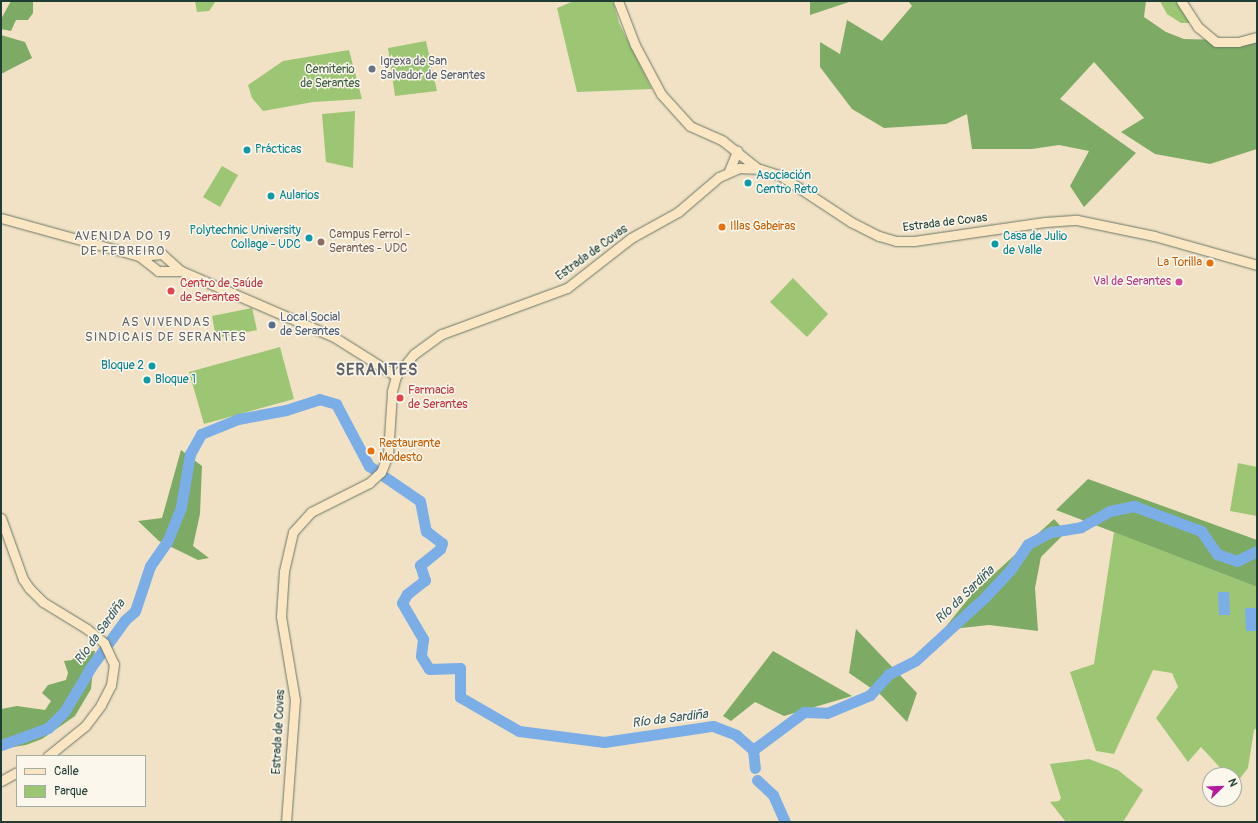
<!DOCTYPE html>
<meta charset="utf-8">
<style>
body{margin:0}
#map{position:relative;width:1258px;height:823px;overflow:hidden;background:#f2e2c5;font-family:Pangolin,sans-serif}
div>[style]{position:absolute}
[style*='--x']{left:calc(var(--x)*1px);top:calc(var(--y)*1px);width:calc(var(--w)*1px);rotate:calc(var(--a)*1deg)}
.green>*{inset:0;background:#9cc673}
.forest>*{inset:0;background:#7dab65}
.water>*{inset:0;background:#7baee7}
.river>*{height:11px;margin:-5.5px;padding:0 5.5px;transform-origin:5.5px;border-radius:5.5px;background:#7baee7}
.roads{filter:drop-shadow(0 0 1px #697767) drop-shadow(0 0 1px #697767)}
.secondary>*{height:9px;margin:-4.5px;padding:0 4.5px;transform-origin:4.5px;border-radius:4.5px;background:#fbe6c4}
.dots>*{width:11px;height:11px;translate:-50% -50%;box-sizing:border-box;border:2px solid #fbf7ec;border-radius:50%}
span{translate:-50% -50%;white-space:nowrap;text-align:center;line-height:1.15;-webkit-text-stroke:3px #fbf7ec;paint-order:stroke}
.worship-label{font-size:12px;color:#5b616d}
.left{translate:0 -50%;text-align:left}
.park-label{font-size:12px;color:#3e5f44}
.culture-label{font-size:12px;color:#0d838f}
.right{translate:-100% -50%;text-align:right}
.street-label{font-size:12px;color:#1f3d34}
.food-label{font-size:12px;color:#c56008}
.education-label{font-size:12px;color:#785e54}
.hotel-label{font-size:12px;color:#b23c85}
.health-label{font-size:12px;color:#be3a42}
.service-label{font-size:12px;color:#4e5e75}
.neighbourhood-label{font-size:13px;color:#61636a;letter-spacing:1px}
.water-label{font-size:13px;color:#365961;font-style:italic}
.district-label{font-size:16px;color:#61636a;font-weight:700;letter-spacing:1px}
.frame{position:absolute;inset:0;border:2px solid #1f3d34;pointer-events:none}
.legend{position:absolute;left:16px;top:755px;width:130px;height:52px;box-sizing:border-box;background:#fbf7ec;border:1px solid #a3ada2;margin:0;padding:5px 7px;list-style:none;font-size:12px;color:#1f3d34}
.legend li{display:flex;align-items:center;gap:8px;height:20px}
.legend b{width:20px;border:1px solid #a3ada2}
.north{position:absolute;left:1202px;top:767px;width:40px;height:40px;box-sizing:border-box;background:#fbf7ec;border:1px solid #a3ada2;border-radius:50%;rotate:67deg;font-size:11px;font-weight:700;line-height:16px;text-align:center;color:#1f3d34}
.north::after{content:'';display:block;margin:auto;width:14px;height:18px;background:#b5179e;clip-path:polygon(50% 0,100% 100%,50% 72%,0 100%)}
</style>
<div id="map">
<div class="green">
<i style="clip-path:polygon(195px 1px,216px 1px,209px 11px,197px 12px)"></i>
<i style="clip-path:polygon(574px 1px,613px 1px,619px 23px,652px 89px,577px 92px,557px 8px)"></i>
<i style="clip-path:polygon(1160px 1px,1179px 1px,1191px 23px,1181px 23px,1167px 14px)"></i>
<i style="clip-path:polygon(426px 41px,437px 91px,395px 96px,388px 48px)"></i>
<i style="clip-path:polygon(349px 50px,362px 99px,313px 102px,263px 111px,252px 98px,248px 85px,283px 61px)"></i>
<i style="clip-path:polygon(355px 111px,353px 168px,326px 162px,322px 114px)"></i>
<i style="clip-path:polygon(222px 166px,238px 175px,220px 207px,203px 197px)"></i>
<i style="clip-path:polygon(793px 278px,828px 314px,807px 337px,770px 302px)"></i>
<i style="clip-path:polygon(252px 308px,257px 330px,216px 338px,212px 316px)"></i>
<i style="clip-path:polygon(280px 347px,294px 399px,204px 424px,189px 372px)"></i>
<i style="clip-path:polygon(1238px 463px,1257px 467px,1257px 516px,1230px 511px)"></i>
<i style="clip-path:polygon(1114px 532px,1257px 587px,1257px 728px,1254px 730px,1248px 768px,1235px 785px,1234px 775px,1227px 775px,1201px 747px,1188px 762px,1156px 718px,1178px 687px,1172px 673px,1153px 670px,1114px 754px,1096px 751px,1070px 672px,1094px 664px)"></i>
<i style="clip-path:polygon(1089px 759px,1118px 770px,1143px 790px,1123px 822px,1066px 822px,1050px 802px,1059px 801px,1061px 798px,1050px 764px)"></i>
</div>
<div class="forest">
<i style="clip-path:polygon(11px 1px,33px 1px,33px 13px,28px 20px,16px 20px,11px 31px,1px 29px,1px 19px)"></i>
<i style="clip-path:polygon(810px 1px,852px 1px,810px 15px)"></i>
<i style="clip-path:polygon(908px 1px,1146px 1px,1144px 17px,1166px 32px,1184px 39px,1257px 41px,1257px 149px,1210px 164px,1155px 154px,1121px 132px,1144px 118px,1094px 62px,1060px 99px,1136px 153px,1084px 207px,1070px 186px,1089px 151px,1059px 145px,1032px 149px,972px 149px,967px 114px,946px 124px,884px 128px,852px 109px,820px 67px,820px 42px,840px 54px,847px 20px,882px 41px,912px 6px)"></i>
<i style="clip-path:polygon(1px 35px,25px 42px,32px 58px,1px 74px)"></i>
<i style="clip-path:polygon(181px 450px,202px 466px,200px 514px,193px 546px,209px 558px,198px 560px,159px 541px,138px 521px,162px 518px)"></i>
<i style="clip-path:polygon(1088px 479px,1257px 540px,1257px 587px,1056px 510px)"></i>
<i style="clip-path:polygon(1054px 519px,1066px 532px,1041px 557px,1035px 588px,1038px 631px,989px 625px,943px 630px,973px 593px)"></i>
<i style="clip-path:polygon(856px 629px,917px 693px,907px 722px,881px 695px,849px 673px)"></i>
<i style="clip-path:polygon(80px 651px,95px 651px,91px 689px,75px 716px,42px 739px,26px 745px,1px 749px,1px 709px,17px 706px,45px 710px,51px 701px,42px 693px,48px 685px,66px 680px,68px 673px,64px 661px,72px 660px)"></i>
<i style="clip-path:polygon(773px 651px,852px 696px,784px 716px,755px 702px,731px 721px,723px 716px)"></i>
</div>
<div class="water">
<i style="clip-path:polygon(1218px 592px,1229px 592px,1230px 615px,1219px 615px)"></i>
<i style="clip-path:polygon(1245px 608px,1257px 608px,1257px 631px,1246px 631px)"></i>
</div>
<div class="river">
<i style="--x:385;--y:477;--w:42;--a:34.4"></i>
<i style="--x:420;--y:501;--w:31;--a:79"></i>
<i style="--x:426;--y:531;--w:20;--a:37"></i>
<i style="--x:442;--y:543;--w:6;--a:108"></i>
<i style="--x:440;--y:549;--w:26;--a:141"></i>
<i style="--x:420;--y:565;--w:16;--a:72"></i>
<i style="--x:425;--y:580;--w:23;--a:142"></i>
<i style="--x:407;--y:594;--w:10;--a:119"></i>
<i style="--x:402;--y:603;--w:42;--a:59.7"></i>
<i style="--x:423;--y:639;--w:17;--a:97"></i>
<i style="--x:421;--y:656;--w:15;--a:58"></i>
<i style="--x:429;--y:669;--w:31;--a:-2"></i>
<i style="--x:460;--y:668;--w:29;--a:90"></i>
<i style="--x:460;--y:697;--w:68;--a:30"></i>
<i style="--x:519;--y:731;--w:86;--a:7.4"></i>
<i style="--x:604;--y:742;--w:110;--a:-8.4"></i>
<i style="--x:713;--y:726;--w:25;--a:21"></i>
<i style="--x:736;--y:735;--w:23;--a:41"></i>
<i style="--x:753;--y:750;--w:64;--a:-36.7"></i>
<i style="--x:804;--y:712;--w:23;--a:2"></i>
<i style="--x:827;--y:713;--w:47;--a:-22.7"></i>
<i style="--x:870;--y:695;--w:28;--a:-48"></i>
<i style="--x:889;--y:674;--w:29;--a:-27"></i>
<i style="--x:915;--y:661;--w:95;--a:-42.4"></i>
<i style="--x:985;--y:597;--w:38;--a:-47"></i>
<i style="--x:1011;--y:569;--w:30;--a:-56"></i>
<i style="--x:1028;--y:544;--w:26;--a:-28"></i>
<i style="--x:1051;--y:532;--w:30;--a:-9"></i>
<i style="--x:1081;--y:527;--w:33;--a:-29"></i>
<i style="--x:1110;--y:511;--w:25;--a:-12"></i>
<i style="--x:1134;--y:506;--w:72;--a:20.5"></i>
<i style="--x:1201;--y:531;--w:28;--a:55"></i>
<i style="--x:1217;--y:554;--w:21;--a:19"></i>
<i style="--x:1237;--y:561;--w:22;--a:-27"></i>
<i style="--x:1;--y:745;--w:50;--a:-19.9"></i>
<i style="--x:48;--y:728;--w:23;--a:-45"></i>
<i style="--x:64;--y:712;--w:52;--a:-59"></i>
<i style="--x:91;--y:667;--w:58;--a:-54.1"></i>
<i style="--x:125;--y:620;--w:13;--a:-42"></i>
<i style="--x:135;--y:611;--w:47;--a:-71.6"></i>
<i style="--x:150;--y:566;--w:29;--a:-55"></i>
<i style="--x:167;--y:542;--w:38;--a:-68"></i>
<i style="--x:181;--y:507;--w:54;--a:-80.4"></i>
<i style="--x:190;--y:454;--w:23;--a:-61"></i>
<i style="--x:201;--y:434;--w:40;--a:-22"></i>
<i style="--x:238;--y:419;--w:49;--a:-10.6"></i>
<i style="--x:286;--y:410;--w:35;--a:-18"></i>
<i style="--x:319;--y:399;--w:18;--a:16"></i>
<i style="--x:336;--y:404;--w:70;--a:62"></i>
<i style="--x:369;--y:466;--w:6;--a:31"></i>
<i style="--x:753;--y:750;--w:18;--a:84"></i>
<i style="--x:757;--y:780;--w:22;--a:43"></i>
<i style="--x:773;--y:795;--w:30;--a:66"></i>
</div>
<div class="roads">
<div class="secondary">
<i style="--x:618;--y:1;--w:47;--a:68.9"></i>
<i style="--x:635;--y:45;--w:55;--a:62"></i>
<i style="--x:661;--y:94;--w:43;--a:47.8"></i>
<i style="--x:690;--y:126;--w:36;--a:24"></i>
<i style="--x:723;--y:141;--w:43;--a:38.5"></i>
<i style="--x:1181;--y:1;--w:31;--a:57"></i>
<i style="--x:1198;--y:27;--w:23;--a:40"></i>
<i style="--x:1216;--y:42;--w:22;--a:0"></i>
<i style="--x:1238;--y:42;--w:20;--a:-15"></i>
<i style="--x:729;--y:171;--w:22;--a:-68"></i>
<i style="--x:1;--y:218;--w:143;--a:15.4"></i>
<i style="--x:139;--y:256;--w:23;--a:-5"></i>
<i style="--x:162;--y:254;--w:25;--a:42"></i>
<i style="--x:139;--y:256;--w:24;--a:38"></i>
<i style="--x:158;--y:271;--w:23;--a:0"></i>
<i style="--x:181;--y:271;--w:167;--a:23.3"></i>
<i style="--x:334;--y:337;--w:73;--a:32.2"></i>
<i style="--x:1;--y:518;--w:65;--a:70.2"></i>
<i style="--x:23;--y:579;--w:11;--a:56"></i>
<i style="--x:29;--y:588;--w:20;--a:45"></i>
<i style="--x:43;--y:602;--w:52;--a:31.5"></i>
<i style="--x:87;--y:629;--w:22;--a:39"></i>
<i style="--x:104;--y:643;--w:23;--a:65"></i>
<i style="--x:114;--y:664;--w:21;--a:98"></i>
<i style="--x:111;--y:685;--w:22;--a:117"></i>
<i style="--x:101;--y:705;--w:26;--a:127"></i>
<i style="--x:85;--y:726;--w:48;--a:141"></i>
<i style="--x:1;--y:781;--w:18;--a:-29"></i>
<i style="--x:286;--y:822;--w:122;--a:-85.8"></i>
<i style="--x:295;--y:700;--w:85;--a:-99.5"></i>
<i style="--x:281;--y:616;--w:45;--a:-86.2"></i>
<i style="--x:284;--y:571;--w:40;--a:-77"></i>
<i style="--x:293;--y:532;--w:27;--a:-48"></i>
<i style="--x:311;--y:512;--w:65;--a:-26.6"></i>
<i style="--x:369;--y:483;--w:16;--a:-43"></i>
<i style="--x:381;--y:472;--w:18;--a:-68"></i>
<i style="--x:388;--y:455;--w:64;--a:-86.4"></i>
<i style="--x:392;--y:391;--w:16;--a:-75"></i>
<i style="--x:396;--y:376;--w:28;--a:-51"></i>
<i style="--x:414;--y:354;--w:34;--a:-36"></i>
<i style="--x:442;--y:334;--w:133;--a:-20.2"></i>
<i style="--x:567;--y:288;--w:81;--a:-38"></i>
<i style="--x:631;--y:238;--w:54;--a:-29"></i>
<i style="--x:678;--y:212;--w:54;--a:-40.5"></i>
<i style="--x:719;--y:177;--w:22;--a:-24"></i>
<i style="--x:739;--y:168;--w:21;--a:3"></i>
<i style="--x:760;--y:169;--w:22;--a:18"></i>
<i style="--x:781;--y:176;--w:84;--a:33.3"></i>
<i style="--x:851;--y:222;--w:31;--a:27"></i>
<i style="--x:879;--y:236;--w:18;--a:16"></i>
<i style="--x:896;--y:241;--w:18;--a:0"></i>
<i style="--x:914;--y:241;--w:132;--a:-8.3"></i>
<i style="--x:1045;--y:222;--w:32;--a:-4"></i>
<i style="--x:1077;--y:220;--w:79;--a:11.7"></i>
<i style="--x:1154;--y:236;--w:107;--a:15.7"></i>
</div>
</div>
<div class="dots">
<i style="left:372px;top:69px;background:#6b7280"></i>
<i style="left:247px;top:150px;background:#0f9aa8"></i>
<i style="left:748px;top:183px;background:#0f9aa8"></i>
<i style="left:271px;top:196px;background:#0f9aa8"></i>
<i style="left:722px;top:227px;background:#e8710a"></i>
<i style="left:309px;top:238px;background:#0f9aa8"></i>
<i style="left:321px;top:242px;background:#8d6e63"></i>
<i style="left:995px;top:244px;background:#0f9aa8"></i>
<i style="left:1210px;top:263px;background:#e8710a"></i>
<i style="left:1179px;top:282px;background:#d1479c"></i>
<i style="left:171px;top:291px;background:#e0444e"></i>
<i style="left:272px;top:325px;background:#5c6f8a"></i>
<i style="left:152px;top:366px;background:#0f9aa8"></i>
<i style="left:147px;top:380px;background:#0f9aa8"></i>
<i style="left:400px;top:398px;background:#e0444e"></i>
<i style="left:371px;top:451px;background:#e8710a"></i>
</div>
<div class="worship-label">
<span class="left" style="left:380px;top:69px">Igrexa de San<br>Salvador de Serantes</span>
</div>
<div class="park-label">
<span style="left:330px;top:77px">Cemiterio<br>de Serantes</span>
</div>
<div class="culture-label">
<span class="left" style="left:255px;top:150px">Prácticas</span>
<span class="left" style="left:756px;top:183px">Asociación<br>Centro Reto</span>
<span class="left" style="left:279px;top:196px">Aularios</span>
<span class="right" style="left:301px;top:238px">Polytechnic University<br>Collage - UDC</span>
<span class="left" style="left:1003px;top:244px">Casa de Julio<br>de Valle</span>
<span class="right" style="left:144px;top:366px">Bloque 2</span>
<span class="left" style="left:155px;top:380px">Bloque 1</span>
</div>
<div class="street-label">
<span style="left:945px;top:223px;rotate:-7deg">Estrada de Covas</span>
<span style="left:592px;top:253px;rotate:-36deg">Estrada de Covas</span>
<span style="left:279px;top:732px;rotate:-87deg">Estrada de Covas</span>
</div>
<div class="food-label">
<span class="left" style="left:730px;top:227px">Illas Gabeiras</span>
<span class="right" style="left:1202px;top:263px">La Torilla</span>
<span class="left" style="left:379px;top:451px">Restaurante<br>Modesto</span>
</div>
<div class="education-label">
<span class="left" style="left:329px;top:242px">Campus Ferrol -<br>Serantes - UDC</span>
</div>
<div class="hotel-label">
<span class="right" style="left:1171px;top:282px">Val de Serantes</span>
</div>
<div class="health-label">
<span class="left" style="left:180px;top:291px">Centro de Saúde<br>de Serantes</span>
<span class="left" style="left:408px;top:398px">Farmacia<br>de Serantes</span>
</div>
<div class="service-label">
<span class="left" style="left:280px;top:325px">Local Social<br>de Serantes</span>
</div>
<div class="neighbourhood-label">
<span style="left:123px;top:244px">AVENIDA DO 19<br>DE FEBREIRO</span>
<span style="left:166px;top:330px">AS VIVENDAS<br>SINDICAIS DE SERANTES</span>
</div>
<div class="water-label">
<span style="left:965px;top:595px;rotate:-44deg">Río da Sardiña</span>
<span style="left:100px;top:632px;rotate:-54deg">Río da Sardiña</span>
<span style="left:670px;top:719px;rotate:-7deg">Río da Sardiña</span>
</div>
<div class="district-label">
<span style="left:377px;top:370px">SERANTES</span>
</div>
<div class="frame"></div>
<ul class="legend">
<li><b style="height:5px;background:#fbe6c4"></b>Calle</li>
<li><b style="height:11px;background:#9cc673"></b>Parque</li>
</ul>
<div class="north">N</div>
</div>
